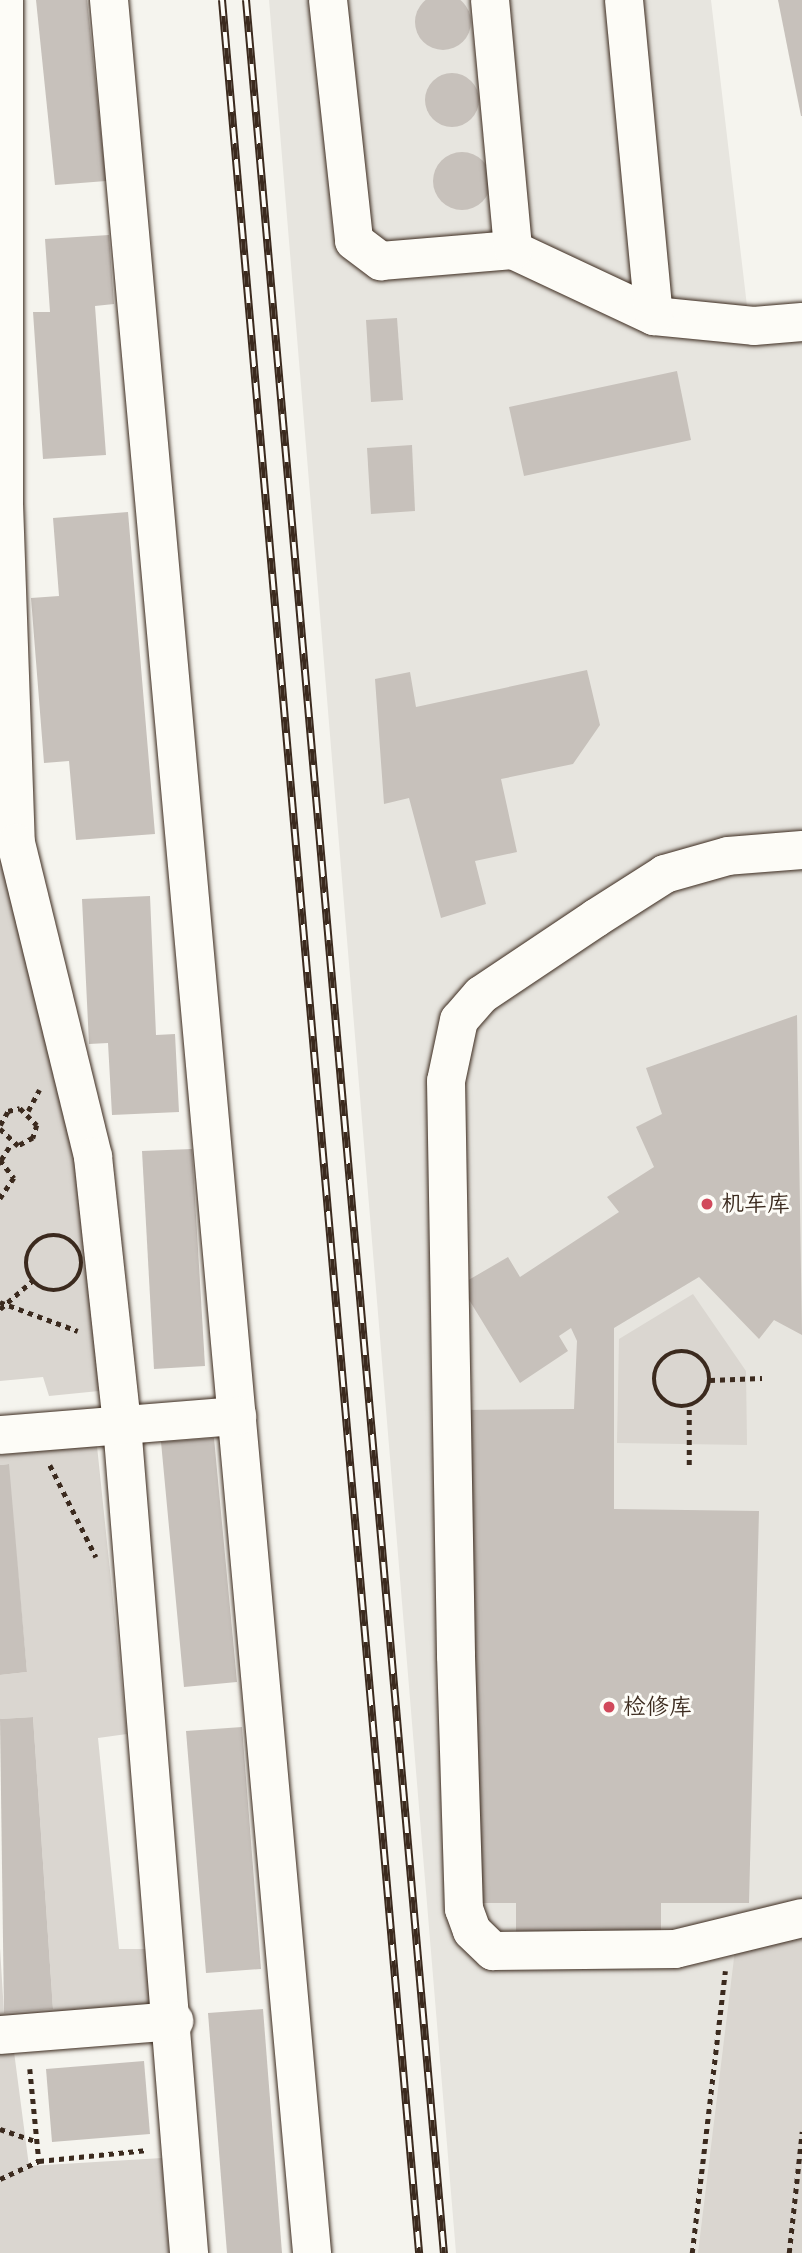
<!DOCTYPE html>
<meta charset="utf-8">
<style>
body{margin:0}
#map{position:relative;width:802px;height:2253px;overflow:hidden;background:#f5f4ee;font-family:"Architects Daughter","LXGW WenKai TC",sans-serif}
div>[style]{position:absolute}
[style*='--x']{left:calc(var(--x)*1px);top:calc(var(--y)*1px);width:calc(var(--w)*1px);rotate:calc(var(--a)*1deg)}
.built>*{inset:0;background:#e7e5df}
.green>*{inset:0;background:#dad6d0}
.building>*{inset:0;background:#c7c1bb}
.round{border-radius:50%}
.path>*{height:4.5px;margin-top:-2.25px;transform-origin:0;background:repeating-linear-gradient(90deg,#3b2a1e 0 5px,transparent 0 10px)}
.path>.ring{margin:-2.25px;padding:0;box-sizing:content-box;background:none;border:4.5px solid #3b2a1e;border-radius:50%}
.roads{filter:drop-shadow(0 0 2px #3b2a1e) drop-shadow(0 0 2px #3b2a1e)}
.minor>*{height:38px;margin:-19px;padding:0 19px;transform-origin:19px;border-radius:19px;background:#fdfcf7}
.rail>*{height:8px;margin-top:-4px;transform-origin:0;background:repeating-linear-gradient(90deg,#fdfcf7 0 16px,#3b2a1e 0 32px);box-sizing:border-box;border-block:2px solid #3b2a1e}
.dots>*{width:19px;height:19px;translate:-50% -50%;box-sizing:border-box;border:4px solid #fdfcf7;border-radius:50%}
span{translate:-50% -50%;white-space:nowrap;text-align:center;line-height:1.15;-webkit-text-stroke:6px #fdfcf7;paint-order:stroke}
.poi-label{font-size:23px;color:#3b2a1e}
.left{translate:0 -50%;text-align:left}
</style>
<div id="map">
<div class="built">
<i style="clip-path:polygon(269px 0,711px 0,751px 340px,802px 336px,802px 2253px,456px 2253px)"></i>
</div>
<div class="green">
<i style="clip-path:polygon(0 806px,75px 1156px,99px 1391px,49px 1396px,43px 1377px,0 1381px)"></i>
<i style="clip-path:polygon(693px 1294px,746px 1371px,747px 1445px,617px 1443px,619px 1339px)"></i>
<i style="clip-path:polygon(97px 1446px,127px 1734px,98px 1738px,119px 1949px,146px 1949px,154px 2007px,0 2020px,0 1948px,4px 2013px,53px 2009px,33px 1717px,0 1719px,0 1675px,27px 1672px,8px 1464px,0 1465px,0 1455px)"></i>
<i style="clip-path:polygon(802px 1934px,802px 2253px,698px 2253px,735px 1950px)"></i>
<i style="clip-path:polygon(13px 2044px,29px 2166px,162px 2158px,169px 2253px,0 2253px,0 2046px)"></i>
</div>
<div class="building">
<i class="round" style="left:415px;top:-6px;width:56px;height:56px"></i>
<i style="clip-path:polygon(36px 0,87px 0,106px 181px,55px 185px)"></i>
<i style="clip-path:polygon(778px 0,802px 0,802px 116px,801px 116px)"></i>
<i class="round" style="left:425px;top:73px;width:54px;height:54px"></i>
<i class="round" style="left:433px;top:152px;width:58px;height:58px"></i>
<i style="clip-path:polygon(109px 235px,114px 304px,95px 306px,106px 455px,43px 459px,33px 312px,50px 312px,45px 239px)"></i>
<i style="clip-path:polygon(397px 318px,403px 400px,371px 402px,366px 320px)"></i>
<i style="clip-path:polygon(677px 371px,691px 440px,524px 476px,509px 407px)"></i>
<i style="clip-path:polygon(412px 445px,415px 511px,371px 514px,367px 448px)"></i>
<i style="clip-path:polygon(128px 512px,155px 834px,76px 840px,69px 761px,44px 763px,31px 598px,59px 596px,53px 518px)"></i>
<i style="clip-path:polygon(587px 670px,600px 725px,573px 764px,501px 779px,517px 852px,475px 861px,486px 904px,441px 918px,409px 798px,384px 804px,375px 679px,410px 672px,416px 707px)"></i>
<i style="clip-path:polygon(150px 896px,156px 1035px,175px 1034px,179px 1112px,112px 1115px,108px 1043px,89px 1044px,82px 899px)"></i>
<i style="clip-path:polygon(797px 1015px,802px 1335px,774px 1320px,759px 1339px,699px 1277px,614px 1328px,614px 1509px,759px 1511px,749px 1903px,661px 1903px,661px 1939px,516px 1940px,516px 1903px,466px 1903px,462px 1410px,574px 1409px,577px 1341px,571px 1328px,559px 1336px,568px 1351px,520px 1383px,460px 1285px,508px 1257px,520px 1277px,619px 1212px,607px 1197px,654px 1167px,636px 1127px,662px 1114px,646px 1068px)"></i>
<i style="clip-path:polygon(192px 1149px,205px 1366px,154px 1369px,142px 1151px)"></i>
<i style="clip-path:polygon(214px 1438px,237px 1682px,184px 1687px,161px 1442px)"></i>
<i style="clip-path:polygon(9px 1464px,27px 1672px,0 1675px,0 1465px)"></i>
<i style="clip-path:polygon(33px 1717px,53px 2009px,4px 2013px,0 1719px)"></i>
<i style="clip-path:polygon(242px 1727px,261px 1969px,206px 1973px,186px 1731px)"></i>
<i style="clip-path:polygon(263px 2009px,282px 2253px,227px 2253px,208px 2013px)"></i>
<i style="clip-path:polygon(144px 2061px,150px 2134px,52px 2142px,46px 2069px)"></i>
</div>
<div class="path">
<i style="--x:28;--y:1111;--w:24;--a:-62"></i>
<i style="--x:0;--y:1125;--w:16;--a:-60"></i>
<i style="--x:8;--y:1111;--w:12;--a:-14"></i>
<i style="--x:20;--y:1108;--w:24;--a:45"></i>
<i style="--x:37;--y:1125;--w:14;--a:107"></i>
<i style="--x:33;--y:1138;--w:17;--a:152"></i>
<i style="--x:18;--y:1146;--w:25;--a:-137"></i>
<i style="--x:0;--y:1160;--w:23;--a:52"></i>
<i style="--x:14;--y:1178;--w:25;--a:124"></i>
<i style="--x:1;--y:1160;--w:19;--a:-58"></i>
<i class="ring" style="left:26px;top:1235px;width:51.5px;height:51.5px"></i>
<i style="--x:0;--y:1302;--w:83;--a:20.4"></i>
<i style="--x:0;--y:1309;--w:43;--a:-41.2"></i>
<i class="ring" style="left:654px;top:1351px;width:51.5px;height:51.5px"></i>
<i style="--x:710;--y:1380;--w:52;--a:-2.2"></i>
<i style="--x:50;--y:1465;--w:103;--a:63.4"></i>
<i style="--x:689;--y:1465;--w:59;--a:-90"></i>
<i style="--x:30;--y:2069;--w:92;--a:84.4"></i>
<i style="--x:39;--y:2161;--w:109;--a:-5.8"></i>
<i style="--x:0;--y:2129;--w:40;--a:18.9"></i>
<i style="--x:0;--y:2179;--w:43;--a:-24.8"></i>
<i style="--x:692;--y:2253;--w:284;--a:-83.3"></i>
<i style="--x:789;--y:2253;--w:122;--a:-83.9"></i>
</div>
<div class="roads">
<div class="minor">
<i style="--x:4;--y:0;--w:504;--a:90"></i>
<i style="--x:4;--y:504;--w:339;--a:88"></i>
<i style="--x:16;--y:843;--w:323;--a:76.2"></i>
<i style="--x:93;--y:1157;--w:270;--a:83.8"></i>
<i style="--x:122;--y:1425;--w:831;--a:85.37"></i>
<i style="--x:109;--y:0;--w:2262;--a:84.85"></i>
<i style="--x:328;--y:0;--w:242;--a:83.8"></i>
<i style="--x:354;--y:241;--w:34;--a:37"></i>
<i style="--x:381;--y:261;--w:132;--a:-4.8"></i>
<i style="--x:513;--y:250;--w:156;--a:25.1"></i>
<i style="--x:654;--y:316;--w:100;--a:5.7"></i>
<i style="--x:754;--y:326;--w:48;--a:-4.8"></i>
<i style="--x:490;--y:0;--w:251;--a:84.7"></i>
<i style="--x:624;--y:0;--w:317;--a:84.6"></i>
<i style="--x:802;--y:850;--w:74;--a:175.4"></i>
<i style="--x:728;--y:856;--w:66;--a:164.1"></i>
<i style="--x:665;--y:874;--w:82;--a:147.5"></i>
<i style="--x:596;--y:918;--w:138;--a:146.2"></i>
<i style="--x:481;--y:995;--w:33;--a:131"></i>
<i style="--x:459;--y:1020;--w:62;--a:102"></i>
<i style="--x:446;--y:1081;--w:575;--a:89"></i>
<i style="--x:456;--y:1656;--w:253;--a:88.2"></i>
<i style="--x:464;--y:1909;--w:23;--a:70"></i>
<i style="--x:472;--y:1931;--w:29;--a:44"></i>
<i style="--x:493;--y:1951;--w:182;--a:-0.6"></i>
<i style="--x:675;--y:1949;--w:131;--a:-13.7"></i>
<i style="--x:0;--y:1435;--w:238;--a:-4.6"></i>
<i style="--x:0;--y:2035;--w:175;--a:-4.6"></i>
</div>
</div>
<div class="rail">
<i style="--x:222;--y:0;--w:2262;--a:85"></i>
<i style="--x:246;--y:0;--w:2262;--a:84.98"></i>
</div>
<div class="dots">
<i style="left:707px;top:1204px;background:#d1495b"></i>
<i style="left:609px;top:1707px;background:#d1495b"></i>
</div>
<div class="poi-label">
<span class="left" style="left:721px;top:1204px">机车库</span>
<span class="left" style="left:623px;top:1707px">检修库</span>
</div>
</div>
